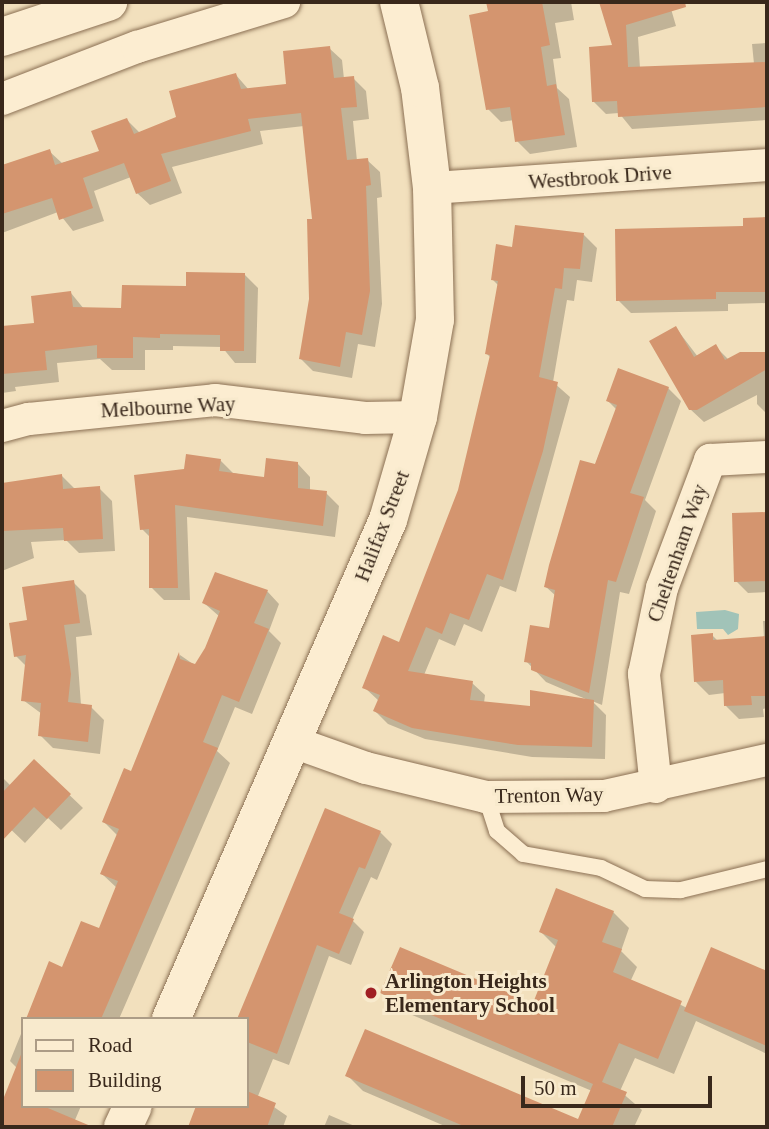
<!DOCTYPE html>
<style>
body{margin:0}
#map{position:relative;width:769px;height:1129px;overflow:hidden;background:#f2e0bd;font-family:"Times New Roman",serif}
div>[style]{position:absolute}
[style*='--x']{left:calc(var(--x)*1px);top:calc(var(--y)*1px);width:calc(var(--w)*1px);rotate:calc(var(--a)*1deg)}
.water>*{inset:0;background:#a1c3b8}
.shadow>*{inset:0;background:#0003}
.building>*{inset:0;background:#d4956f}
.roads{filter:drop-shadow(0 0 2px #8b7054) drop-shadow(0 0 2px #8b7054)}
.service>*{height:16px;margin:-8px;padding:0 8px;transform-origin:8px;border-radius:8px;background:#fcedd1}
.minor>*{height:32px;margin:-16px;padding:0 16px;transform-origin:16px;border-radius:16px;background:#fcedd1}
.tertiary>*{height:38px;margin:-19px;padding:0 19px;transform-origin:19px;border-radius:19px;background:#fcedd1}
.secondary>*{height:38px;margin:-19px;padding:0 19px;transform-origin:19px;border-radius:19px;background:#fcedd1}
.dots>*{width:19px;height:19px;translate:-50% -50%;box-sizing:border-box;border:4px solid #f8eacd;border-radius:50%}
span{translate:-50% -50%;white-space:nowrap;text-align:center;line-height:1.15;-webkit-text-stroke:6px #f8eacd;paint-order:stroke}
.street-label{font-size:21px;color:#39281b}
.poi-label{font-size:21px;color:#39281b;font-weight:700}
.left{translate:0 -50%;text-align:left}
.frame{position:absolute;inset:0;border:4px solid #39281b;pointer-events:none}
.legend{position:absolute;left:21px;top:1017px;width:228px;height:91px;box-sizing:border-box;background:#f8eacd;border:2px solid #ac9c86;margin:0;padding:9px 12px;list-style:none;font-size:21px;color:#39281b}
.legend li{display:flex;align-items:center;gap:14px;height:35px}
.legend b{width:35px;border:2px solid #ac9c86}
.scale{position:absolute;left:521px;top:1076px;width:191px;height:32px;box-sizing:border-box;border:4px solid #39281b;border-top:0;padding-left:9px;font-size:21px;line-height:24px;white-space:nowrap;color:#39281b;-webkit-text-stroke:5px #f8eacd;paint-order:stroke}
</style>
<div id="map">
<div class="water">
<i style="clip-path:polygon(725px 610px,739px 614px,738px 629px,728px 635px,723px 629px,697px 629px,696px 612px)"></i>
</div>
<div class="shadow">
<i style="clip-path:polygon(488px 2px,571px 2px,574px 20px,555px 23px,561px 58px,553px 59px,557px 88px,569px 99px,577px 147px,530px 154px,517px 141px,514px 120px,501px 122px,488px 109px)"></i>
<i style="clip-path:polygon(601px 2px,669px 2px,676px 26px,638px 37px,640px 68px,754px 64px,752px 44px,767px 43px,767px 120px,632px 129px,619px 113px,606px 114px,593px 101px,614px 47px)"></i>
<i style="clip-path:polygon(329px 48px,342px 60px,344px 79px,353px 78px,366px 91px,369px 119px,353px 121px,357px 161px,367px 160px,380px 172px,382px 197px,377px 198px,382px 304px,375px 347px,358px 344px,352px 378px,313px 371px,300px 358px,311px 299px,314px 221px,304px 126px,260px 131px,263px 144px,172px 167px,182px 193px,150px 205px,137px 193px,131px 177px,94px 191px,104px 221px,73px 231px,58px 212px,2px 233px,2px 167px,49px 151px,62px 163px,101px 152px,127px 120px,140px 133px,178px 118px,236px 75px,249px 90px,288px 86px)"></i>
<i style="clip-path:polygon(745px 219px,767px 219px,767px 303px,728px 304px,728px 311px,631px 313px,618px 300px,745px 228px)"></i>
<i style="clip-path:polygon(584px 235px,597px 248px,592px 282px,577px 280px,574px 301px,567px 300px,553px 382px,570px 397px,516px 592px,500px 586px,482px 632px,464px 624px,455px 646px,439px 639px,424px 675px,472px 683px,485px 695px,484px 703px,532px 708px,588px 700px,546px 682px,526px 661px,550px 630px,556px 596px,546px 587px,617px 410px,608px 401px,668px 388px,681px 401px,645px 500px,656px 511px,629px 594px,620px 592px,602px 705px,592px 701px,606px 715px,605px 759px,532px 757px,425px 739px,388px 724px,375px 711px,379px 701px,364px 687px,400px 644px,459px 490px,491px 358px,487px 354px,499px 286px,493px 280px,514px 249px)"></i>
<i style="clip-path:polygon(245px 275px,258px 288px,256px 363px,235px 363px,222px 347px,173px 346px,173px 350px,145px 350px,145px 370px,112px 370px,100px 359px,57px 363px,59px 382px,15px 387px,16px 391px,2px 393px,2px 329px,36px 325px,71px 293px,84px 309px,123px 309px)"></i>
<i style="clip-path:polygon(676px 328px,698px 357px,715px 346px,729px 360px,740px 354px,767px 354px,767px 414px,757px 404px,757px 395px,704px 422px,690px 409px)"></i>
<i style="clip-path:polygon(220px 460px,233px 473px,265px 479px,298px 464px,310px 477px,310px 491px,326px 493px,339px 506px,335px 537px,187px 517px,190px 600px,164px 600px,151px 587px,151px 538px,142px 529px,185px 471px)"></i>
<i style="clip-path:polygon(61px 475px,74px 488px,99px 488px,112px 501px,115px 551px,79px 553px,66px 540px,31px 542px,34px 558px,2px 571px,2px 484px)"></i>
<i style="clip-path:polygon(767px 514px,767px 592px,748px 593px,736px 581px,734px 515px)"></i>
<i style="clip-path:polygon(216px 573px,267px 591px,279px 604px,269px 631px,281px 643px,252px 714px,235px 707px,217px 751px,230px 763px,119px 1019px,27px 1019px,63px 969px,100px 930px,117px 888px,102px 874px,118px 836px,104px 822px,132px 773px,180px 655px,196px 666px,207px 649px,220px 617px,204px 603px)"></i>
<i style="clip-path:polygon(73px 582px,86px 595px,92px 635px,76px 637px,81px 705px,91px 707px,104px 720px,100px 754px,53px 748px,40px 735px,42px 714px,23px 700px,26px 666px,16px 656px,29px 622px)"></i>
<i style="clip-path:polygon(763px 621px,767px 621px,767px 708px,763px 709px,764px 717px,739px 719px,726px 706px,725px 693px,709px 695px,696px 682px,712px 635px,718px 641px,764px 638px)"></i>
<i style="clip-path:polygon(34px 761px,83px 808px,61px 830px,48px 818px,25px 843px,2px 821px,2px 777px,11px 786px)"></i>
<i style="clip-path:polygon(380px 832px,392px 844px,377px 880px,371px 877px,352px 920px,364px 932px,351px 965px,329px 956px,289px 1065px,273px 1059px,258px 1096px,287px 1116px,283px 1127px,192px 1127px,201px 1106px,247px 1106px,247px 1019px)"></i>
<i style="clip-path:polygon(557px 890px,613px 912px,629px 928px,621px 951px,637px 967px,631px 980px,687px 1008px,712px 949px,767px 973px,767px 1054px,696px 1021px,674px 1074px,635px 1058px,620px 1091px,642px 1110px,634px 1127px,447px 1127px,363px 1091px,347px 1075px,579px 1122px,592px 1091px,398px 1009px,382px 993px,534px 1005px,557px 948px,541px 932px)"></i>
<i style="clip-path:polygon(23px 1029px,23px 1106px,81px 1106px,72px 1127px,2px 1127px,2px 1106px,17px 1068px,10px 1061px)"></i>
<i style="clip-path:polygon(329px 1115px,357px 1127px,324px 1127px)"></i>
</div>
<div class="building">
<i style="clip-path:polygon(486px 2px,542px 2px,550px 45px,541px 47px,547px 86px,556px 84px,565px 135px,515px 142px,510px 107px,486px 110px,469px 15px,488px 11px)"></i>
<i style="clip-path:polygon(599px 2px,685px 2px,686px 7px,626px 25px,628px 67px,767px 62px,767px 107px,618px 117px,617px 101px,592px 102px,589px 47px,612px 45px)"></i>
<i style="clip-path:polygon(330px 46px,334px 78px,354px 76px,357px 107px,341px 108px,347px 160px,368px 158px,371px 185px,366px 186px,370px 291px,362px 335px,346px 332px,340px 367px,299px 359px,309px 299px,307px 219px,312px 219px,301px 113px,248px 119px,251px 131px,161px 154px,171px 181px,136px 194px,124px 163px,83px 178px,93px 208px,59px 220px,52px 198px,2px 214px,2px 165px,50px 149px,55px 165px,99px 151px,91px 131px,127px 118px,134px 134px,176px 117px,169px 91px,236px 73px,241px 89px,286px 84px,283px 51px)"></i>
<i style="clip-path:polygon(767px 217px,767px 292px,716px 292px,716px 299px,616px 301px,615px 229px,743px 226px,743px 218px)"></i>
<i style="clip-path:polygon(515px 225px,584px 233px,580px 269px,564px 268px,562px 289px,555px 288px,539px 377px,558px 382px,543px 451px,503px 580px,487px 574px,469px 620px,450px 613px,442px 634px,426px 627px,408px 671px,473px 681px,470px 700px,530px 706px,530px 690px,594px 700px,592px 747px,518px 745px,412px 728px,373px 711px,380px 695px,362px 688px,383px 635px,399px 642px,458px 490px,490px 355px,485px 354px,498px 281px,491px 280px,496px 244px,512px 247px)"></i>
<i style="clip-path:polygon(186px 272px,245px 273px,244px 351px,220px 351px,220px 335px,160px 334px,160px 338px,133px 337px,133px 358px,97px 358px,97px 345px,45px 351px,47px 370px,2px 374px,2px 326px,34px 323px,31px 296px,71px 291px,73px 307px,121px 308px,122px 285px,186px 286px)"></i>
<i style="clip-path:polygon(676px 326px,694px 357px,716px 344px,725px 360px,740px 352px,767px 352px,767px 369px,697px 410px,689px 410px,649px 341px)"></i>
<i style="clip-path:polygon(618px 368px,669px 387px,630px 493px,644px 497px,616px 582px,608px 580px,589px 693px,531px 670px,531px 663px,524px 662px,530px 625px,549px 628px,555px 590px,544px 587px,549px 565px,580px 460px,595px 464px,617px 405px,606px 401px)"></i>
<i style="clip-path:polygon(186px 454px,221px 459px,219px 471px,264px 477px,266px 458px,298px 462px,298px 488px,327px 491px,323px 526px,175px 505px,178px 588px,149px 588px,149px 529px,140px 530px,134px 475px,184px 469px)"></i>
<i style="clip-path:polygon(62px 474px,63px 489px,100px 486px,103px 539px,64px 541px,63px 528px,2px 531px,2px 483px)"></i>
<i style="clip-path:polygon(767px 512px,767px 581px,734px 582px,732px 513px)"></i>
<i style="clip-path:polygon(215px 572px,268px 590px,254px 623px,269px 629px,239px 702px,222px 695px,203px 742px,218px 748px,101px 1019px,26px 1019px,49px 961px,62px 967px,81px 921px,99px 928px,118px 881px,100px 874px,119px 829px,102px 822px,124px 768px,131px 771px,179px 652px,180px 659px,195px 664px,205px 648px,220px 611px,202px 603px)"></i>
<i style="clip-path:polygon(74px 580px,80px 623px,64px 625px,71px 674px,68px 702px,92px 705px,88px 742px,38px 736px,41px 703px,21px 701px,26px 655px,14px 657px,9px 623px,27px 620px,22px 587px)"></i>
<i style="clip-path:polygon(713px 633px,713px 640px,767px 636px,767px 696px,751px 696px,752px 705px,724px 706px,723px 680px,694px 682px,691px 635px)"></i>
<i style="clip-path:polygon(34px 759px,71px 794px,47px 819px,34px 807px,2px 841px,2px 793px)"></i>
<i style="clip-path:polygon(325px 808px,381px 831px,365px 869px,359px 867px,339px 913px,354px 919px,339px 954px,317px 945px,277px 1054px,247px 1042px,247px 1019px,237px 1019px)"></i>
<i style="clip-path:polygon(556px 888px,614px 911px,602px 942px,622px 949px,613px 972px,682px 1001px,658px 1059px,619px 1043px,602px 1082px,627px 1092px,612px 1127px,466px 1127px,345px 1076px,365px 1029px,578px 1119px,593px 1084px,380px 993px,400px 947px,533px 1003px,558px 940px,539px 932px)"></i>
<i style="clip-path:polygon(711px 947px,767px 971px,767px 1046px,684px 1011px)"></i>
<i style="clip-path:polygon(22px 1052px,23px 1106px,43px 1106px,93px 1127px,2px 1127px,2px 1102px)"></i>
<i style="clip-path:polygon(247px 1091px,276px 1103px,267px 1127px,188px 1127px,196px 1106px,247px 1106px)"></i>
</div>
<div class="roads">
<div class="service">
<i style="--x:486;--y:797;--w:36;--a:72"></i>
<i style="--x:497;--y:831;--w:35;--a:41"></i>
<i style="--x:523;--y:854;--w:79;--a:10.2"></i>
<i style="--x:601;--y:868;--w:49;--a:25.5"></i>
<i style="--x:645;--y:889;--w:36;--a:2"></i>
<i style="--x:681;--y:890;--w:89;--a:-13.7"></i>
</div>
<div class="minor">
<i style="--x:2;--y:99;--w:145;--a:-21.1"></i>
<i style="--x:137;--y:47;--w:154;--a:-17"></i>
<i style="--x:432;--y:188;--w:336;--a:-3.9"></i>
<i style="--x:2;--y:426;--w:28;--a:-15"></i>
<i style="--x:29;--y:419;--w:187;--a:-5.8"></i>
<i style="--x:215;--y:400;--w:151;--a:6.8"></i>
<i style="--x:365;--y:418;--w:53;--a:-1.1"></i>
<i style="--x:293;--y:742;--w:77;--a:19.6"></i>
<i style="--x:366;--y:768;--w:123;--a:13.6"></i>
<i style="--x:486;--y:797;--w:118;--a:-0.5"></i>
<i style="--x:604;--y:796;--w:167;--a:-12.5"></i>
<i style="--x:656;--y:787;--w:114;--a:-96.1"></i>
<i style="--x:644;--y:674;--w:88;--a:-78.2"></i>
<i style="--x:662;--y:588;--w:137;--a:-69.4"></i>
<i style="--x:710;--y:460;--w:57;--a:-3"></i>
</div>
<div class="tertiary">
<i style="--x:171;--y:1019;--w:544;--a:-66.5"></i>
<i style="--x:388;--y:520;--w:107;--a:-73.8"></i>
<i style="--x:418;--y:417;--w:98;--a:-80.1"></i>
<i style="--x:435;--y:320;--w:132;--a:-91.3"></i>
<i style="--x:432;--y:188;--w:101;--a:-96.8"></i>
<i style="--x:420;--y:88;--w:89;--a:-103.7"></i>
<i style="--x:123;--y:1127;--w:23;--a:-65"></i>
</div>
<div class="secondary">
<i style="--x:2;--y:37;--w:112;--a:-18.3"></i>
</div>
</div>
<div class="dots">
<i style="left:371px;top:993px;background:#a01f24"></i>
</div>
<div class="street-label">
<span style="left:600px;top:177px;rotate:-4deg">Westbrook Drive</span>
<span style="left:168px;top:407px;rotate:-3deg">Melbourne Way</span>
<span style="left:382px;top:526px;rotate:-69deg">Halifax Street</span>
<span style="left:677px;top:553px;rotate:-71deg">Cheltenham Way</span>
<span style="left:549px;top:795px;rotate:-1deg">Trenton Way</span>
</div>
<div class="poi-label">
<span class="left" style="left:385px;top:993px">Arlington Heights<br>Elementary School</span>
</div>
<div class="frame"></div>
<ul class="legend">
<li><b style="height:9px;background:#fcedd1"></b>Road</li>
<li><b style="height:19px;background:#d4956f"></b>Building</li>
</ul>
<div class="scale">50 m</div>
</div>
